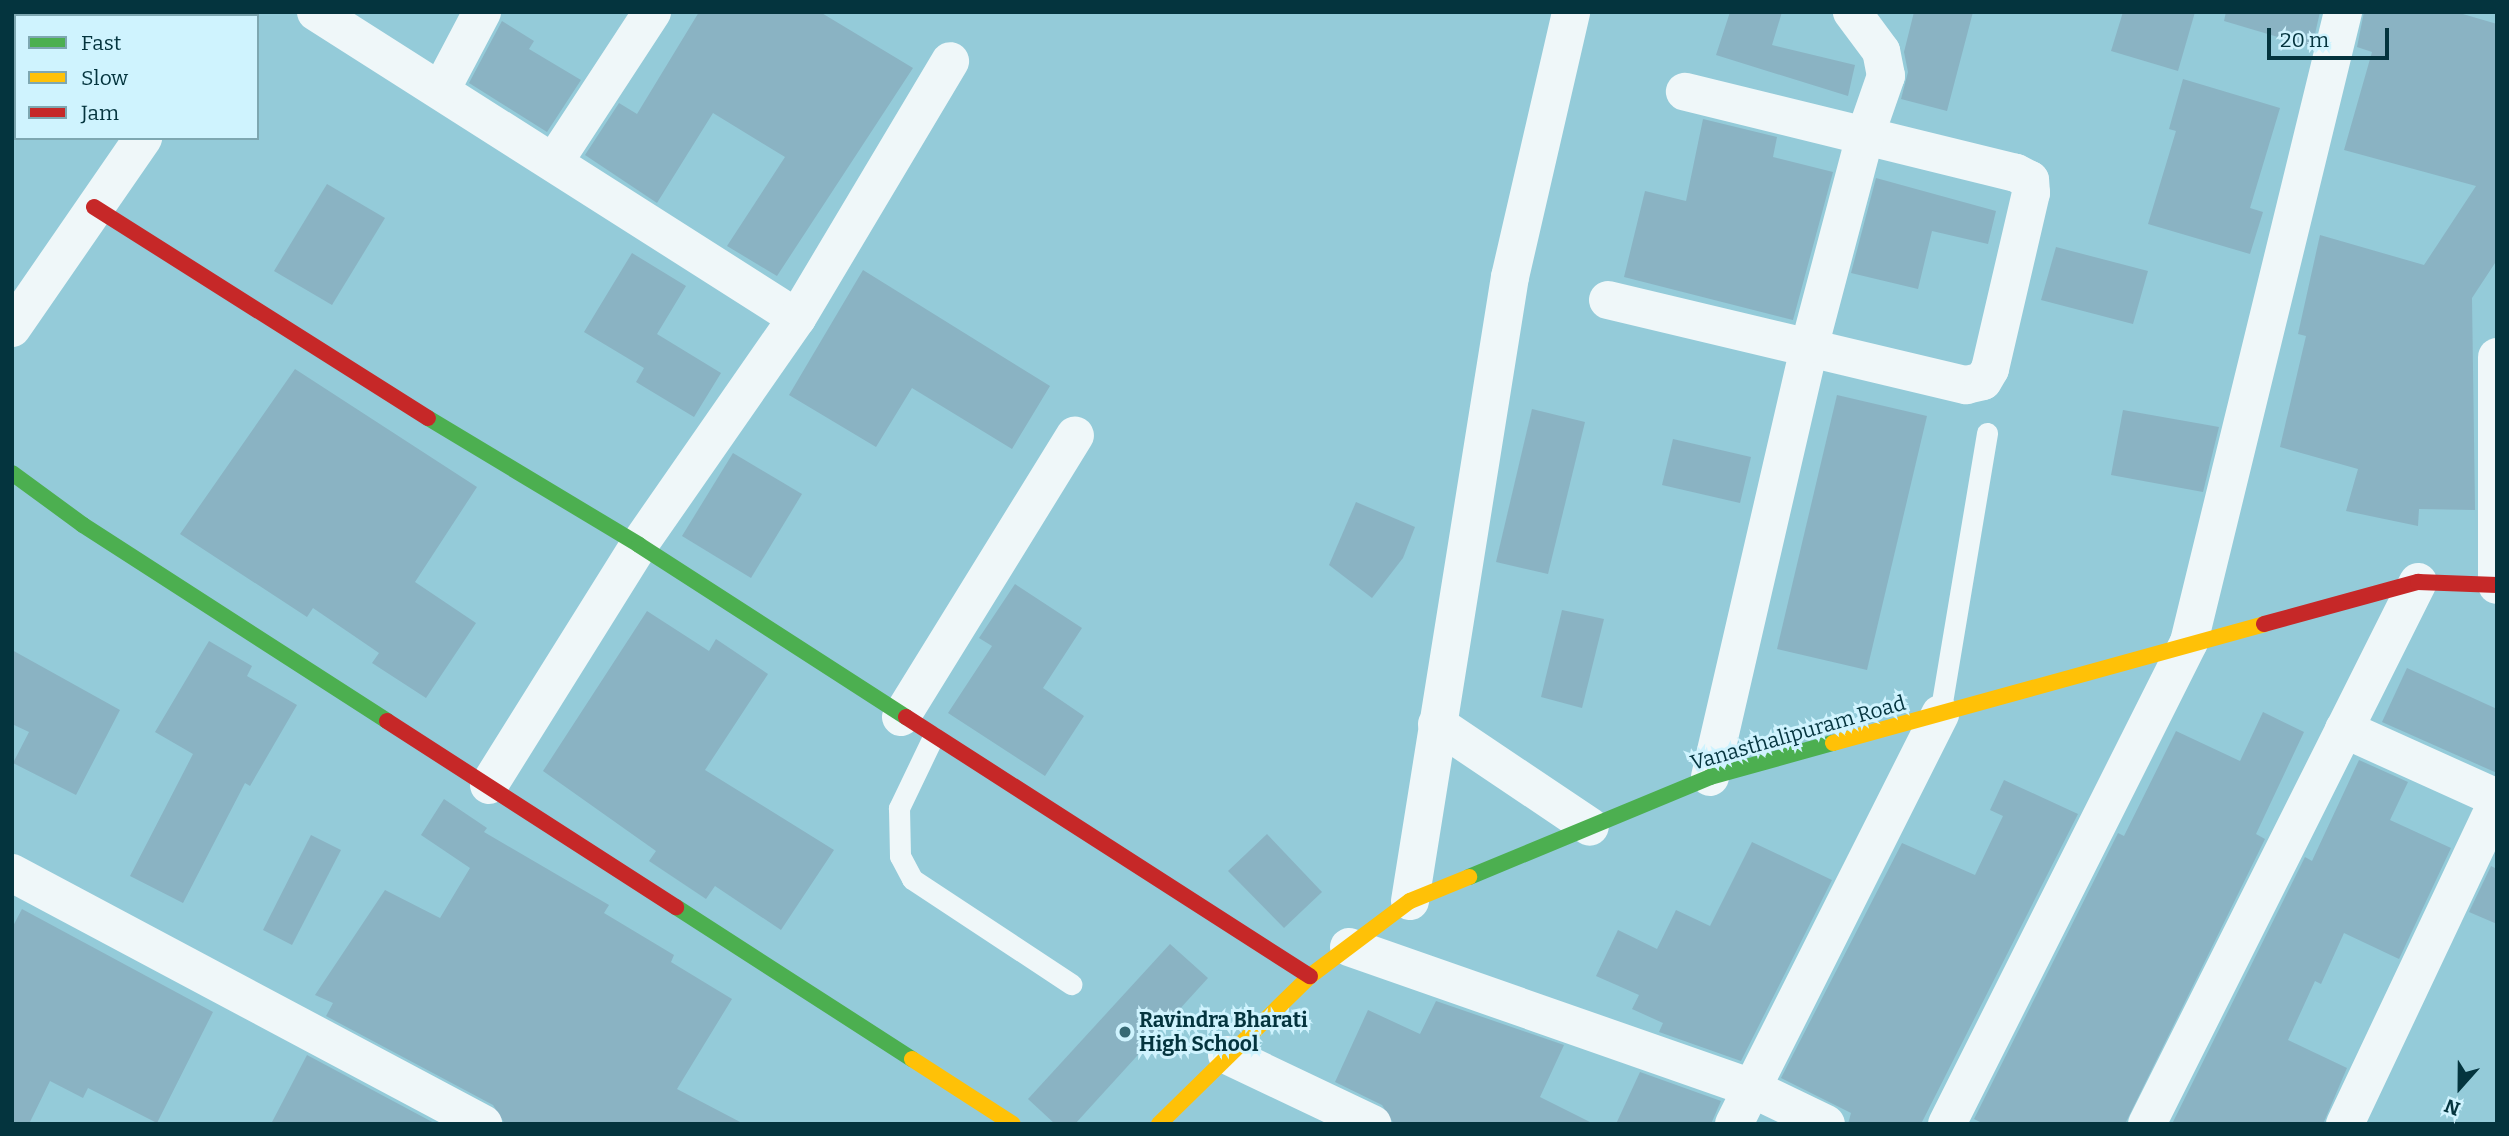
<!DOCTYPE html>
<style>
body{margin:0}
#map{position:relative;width:2509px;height:1136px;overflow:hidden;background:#94cbd9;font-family:Bitter,serif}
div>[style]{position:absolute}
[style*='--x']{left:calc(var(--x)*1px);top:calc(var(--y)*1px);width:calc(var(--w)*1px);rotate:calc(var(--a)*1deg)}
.building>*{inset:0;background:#8ab3c3}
.lane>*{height:21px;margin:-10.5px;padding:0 10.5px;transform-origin:10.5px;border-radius:10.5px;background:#eff7f9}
.street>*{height:38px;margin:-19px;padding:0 19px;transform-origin:19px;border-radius:19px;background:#eff7f9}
.fast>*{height:16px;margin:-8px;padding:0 8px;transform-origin:8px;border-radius:8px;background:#4caf50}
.slow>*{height:16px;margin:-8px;padding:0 8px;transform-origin:8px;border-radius:8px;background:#ffc107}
.jam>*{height:16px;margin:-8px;padding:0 8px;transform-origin:8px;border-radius:8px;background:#c62828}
.dots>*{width:19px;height:19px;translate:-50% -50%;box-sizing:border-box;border:4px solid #cff3fe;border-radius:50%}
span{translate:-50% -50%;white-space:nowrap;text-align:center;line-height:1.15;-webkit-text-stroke:6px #cff3fe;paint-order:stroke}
.street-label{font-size:21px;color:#04343e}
.poi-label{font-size:21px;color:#04343e;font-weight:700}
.left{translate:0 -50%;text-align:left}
.frame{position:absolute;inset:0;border:14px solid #04343e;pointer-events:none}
.legend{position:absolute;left:14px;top:14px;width:245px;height:126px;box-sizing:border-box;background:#cff3fe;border:2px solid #7ea7b1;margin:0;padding:9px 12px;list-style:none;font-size:21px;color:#04343e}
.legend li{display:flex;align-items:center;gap:14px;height:35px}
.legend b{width:35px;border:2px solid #7ea7b1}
.north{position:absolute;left:2425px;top:1052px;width:70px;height:70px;-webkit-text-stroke:5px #cff3fe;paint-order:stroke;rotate:201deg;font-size:19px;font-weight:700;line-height:28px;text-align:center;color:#04343e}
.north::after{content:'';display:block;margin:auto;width:24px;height:32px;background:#04343e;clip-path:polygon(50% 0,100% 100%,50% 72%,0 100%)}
.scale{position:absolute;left:2267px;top:28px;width:122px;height:32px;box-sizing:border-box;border:4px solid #04343e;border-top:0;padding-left:9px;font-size:21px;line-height:24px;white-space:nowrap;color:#04343e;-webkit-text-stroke:5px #cff3fe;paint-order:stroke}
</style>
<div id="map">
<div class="building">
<i style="clip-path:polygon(699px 12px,820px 12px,913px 68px,777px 276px,727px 246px,785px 157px,713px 113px,657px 203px,585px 155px,619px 103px,637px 114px)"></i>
<i style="clip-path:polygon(1730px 12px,1782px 12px,1772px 45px,1855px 65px,1848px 96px,1716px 55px)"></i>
<i style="clip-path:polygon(1914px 12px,1973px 12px,1947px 111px,1901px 99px,1908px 72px,1904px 52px)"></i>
<i style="clip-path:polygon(2123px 12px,2195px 12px,2178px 71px,2111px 51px)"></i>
<i style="clip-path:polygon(2226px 12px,2320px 12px,2312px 47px,2224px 21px)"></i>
<i style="clip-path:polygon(2364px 12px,2456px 12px,2497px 24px,2497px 260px,2472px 298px,2475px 510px,2419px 509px,2418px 526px,2346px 511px,2358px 469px,2280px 447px,2306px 336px,2298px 334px,2320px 235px,2424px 265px,2476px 186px,2344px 150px,2372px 52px,2357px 47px)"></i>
<i style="clip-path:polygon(502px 21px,534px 41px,529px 49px,581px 80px,547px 132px,469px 83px)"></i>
<i style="clip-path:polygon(2183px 79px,2280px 108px,2250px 208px,2263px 212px,2250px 254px,2148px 224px,2176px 131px,2169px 129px)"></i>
<i style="clip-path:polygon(1703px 119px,1777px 137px,1773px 157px,1833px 172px,1793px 320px,1624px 277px,1645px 191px,1686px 201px)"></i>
<i style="clip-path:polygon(1876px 178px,1996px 211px,1988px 244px,1932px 231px,1918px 289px,1851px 273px)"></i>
<i style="clip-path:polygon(327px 184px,385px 218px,332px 305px,274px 271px)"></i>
<i style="clip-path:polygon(2056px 247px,2148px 271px,2133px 324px,2041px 300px)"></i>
<i style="clip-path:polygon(632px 253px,686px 286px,657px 334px,721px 373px,694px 417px,636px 382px,644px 368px,584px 332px)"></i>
<i style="clip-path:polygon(863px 270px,1050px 386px,1012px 449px,912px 388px,876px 447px,789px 395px)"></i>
<i style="clip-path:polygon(295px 369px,477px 487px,415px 582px,476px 623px,426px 698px,372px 663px,379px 653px,313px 608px,307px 617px,180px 534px)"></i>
<i style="clip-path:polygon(1837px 395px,1927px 416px,1867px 670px,1777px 649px)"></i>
<i style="clip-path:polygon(1532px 409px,1585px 422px,1548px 574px,1496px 562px)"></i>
<i style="clip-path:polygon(2123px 410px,2219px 427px,2203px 492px,2111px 475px)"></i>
<i style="clip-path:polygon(1673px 439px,1751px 457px,1740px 503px,1662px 485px)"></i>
<i style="clip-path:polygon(733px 453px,802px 494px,751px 578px,682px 536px)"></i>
<i style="clip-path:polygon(1356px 502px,1415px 527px,1403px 558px,1372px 598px,1329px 565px)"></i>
<i style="clip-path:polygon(1015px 584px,1082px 628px,1043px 688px,1084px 716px,1045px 776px,948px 713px,992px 646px,979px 638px)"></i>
<i style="clip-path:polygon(1562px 610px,1604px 619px,1582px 708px,1541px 697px)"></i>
<i style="clip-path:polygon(647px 611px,709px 651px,716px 639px,768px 674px,705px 770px,834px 850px,781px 930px,715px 886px,706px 899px,649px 861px,656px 851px,543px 771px)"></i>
<i style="clip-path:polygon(209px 641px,252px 666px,247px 676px,297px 705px,250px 786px,245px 783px,183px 903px,130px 876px,193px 754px,155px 732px)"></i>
<i style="clip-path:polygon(12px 650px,120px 710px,76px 795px,13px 763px,29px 732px,12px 724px)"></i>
<i style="clip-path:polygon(2407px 668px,2497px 709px,2497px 773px,2382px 722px)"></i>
<i style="clip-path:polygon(2263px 712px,2304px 732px,2256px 834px,2265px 839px,2125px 1124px,1984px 1124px,1974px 1119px,2118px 833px,2124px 836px,2176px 731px,2240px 761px)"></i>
<i style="clip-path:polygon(2359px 760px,2408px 782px,2390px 820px,2451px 848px,2399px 959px,2344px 933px,2321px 984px,2315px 981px,2288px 1040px,2347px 1068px,2323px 1124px,2172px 1124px,2305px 857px,2312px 861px)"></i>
<i style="clip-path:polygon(2004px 780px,2078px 814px,1921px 1124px,1848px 1124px,1851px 1113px,1781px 1078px,1902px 843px,1975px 875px,2003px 816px,1990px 810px)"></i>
<i style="clip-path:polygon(444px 799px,487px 828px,484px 832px,609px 905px,604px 913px,674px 955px,671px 962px,732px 999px,677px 1089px,744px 1124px,505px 1124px,493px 1105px,326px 1016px,333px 1003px,315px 995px,385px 890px,440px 918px,470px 868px,421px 835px)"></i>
<i style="clip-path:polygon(1267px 834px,1322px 892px,1284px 928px,1228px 871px)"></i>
<i style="clip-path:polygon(311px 835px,341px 850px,292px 945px,263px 930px)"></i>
<i style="clip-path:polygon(1752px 842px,1832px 880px,1741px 1061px,1659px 1032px,1663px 1023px,1632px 1009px,1639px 995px,1596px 976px,1618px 930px,1657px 949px,1676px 910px,1710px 926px)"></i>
<i style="clip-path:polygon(2491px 866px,2497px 869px,2497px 924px,2469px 912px)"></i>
<i style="clip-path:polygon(22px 909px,213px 1012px,157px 1123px,88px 1088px,83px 1098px,50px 1081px,29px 1124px,12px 1124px,12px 928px)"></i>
<i style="clip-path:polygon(1170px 944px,1208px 978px,1075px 1124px,1055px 1124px,1028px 1099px)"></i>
<i style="clip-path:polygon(1436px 1001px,1564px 1045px,1540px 1097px,1594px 1124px,1394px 1124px,1382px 1105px,1335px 1082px,1368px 1010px,1420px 1034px)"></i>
<i style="clip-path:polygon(307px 1055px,436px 1124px,271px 1124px)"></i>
<i style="clip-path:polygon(1640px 1072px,1721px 1101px,1711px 1124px,1616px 1124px)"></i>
</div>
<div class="lane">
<i style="--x:1940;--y:714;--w:285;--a:-80.5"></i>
<i style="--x:933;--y:737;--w:79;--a:115.6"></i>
<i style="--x:899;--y:808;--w:48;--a:88.8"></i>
<i style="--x:900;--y:856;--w:26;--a:62"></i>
<i style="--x:912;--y:879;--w:191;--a:33.4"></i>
</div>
<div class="street">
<i style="--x:316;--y:12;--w:570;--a:32.46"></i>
<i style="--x:230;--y:16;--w:4;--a:-63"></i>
<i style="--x:442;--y:88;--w:86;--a:-62.2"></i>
<i style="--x:554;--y:162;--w:179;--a:-56.8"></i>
<i style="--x:1608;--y:300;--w:368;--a:13.4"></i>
<i style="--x:1966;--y:385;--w:17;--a:-13"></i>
<i style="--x:1983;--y:381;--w:14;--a:-60"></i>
<i style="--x:1990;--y:369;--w:181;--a:-76.9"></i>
<i style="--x:2031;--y:193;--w:13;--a:-94"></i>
<i style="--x:2030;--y:180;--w:16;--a:-153"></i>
<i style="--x:2016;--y:173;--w:341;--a:-166.2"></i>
<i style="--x:12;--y:328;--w:231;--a:-55.4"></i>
<i style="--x:2497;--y:585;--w:228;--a:-90"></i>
<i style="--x:901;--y:717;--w:331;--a:-58.3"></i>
<i style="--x:1437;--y:724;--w:184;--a:33.9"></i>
<i style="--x:2344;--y:729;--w:168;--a:24.3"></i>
<i style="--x:1710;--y:777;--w:444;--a:-77"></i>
<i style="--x:1810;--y:344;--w:212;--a:-75.2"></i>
<i style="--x:1864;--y:139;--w:67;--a:-70.8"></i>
<i style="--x:1886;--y:76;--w:25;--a:-101"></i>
<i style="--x:1881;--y:51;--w:49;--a:-126.6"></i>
<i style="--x:489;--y:785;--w:283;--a:-58"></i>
<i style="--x:639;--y:545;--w:277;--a:-55.2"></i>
<i style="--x:797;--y:318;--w:299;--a:-59.2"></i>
<i style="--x:12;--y:873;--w:534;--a:28.05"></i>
<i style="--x:1410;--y:901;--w:632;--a:-80.9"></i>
<i style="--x:1510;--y:277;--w:272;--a:-77"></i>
<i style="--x:1349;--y:947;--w:426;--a:19.3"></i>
<i style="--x:1751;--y:1088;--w:83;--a:25.6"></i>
<i style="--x:1227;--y:1055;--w:161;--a:25.4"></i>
<i style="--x:1734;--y:1124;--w:459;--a:-63.3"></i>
<i style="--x:1947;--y:1124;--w:539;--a:-63.34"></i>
<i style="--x:2189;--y:642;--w:649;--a:-76.26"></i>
<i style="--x:2147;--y:1124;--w:606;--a:-63.43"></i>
<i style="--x:2345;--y:1124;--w:356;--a:-64.7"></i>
</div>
<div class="fast">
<i style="--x:428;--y:418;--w:246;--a:31"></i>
<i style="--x:639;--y:545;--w:318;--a:32.8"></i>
<i style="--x:12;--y:473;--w:88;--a:36.2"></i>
<i style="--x:83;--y:525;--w:362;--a:32.8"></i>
<i style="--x:1469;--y:877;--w:261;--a:-22.5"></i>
<i style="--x:1710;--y:777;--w:128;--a:-15.5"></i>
<i style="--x:676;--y:907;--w:281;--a:32.8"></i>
</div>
<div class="slow">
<i style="--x:1833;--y:743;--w:447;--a:-15.4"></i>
<i style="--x:912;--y:1059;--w:120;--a:32.8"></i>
<i style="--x:1159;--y:1124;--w:211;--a:-44.4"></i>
<i style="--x:1310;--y:976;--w:125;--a:-36.9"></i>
<i style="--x:1410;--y:901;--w:64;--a:-22.1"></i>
</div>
<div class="jam">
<i style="--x:94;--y:207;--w:395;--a:32.3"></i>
<i style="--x:2264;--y:624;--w:160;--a:-15.3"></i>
<i style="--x:2418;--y:582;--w:79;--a:2.2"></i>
<i style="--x:906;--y:717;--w:480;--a:32.7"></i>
<i style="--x:387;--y:721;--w:344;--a:32.8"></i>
</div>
<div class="dots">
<i style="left:1125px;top:1032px;background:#366974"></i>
</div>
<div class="street-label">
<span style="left:1798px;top:733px;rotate:-16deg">Vanasthalipuram Road</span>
</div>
<div class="poi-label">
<span class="left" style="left:1139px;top:1032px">Ravindra Bharati<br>High School</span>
</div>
<div class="frame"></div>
<ul class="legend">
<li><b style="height:9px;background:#4caf50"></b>Fast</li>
<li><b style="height:9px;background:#ffc107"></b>Slow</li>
<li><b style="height:9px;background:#c62828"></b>Jam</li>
</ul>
<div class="north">N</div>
<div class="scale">20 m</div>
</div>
